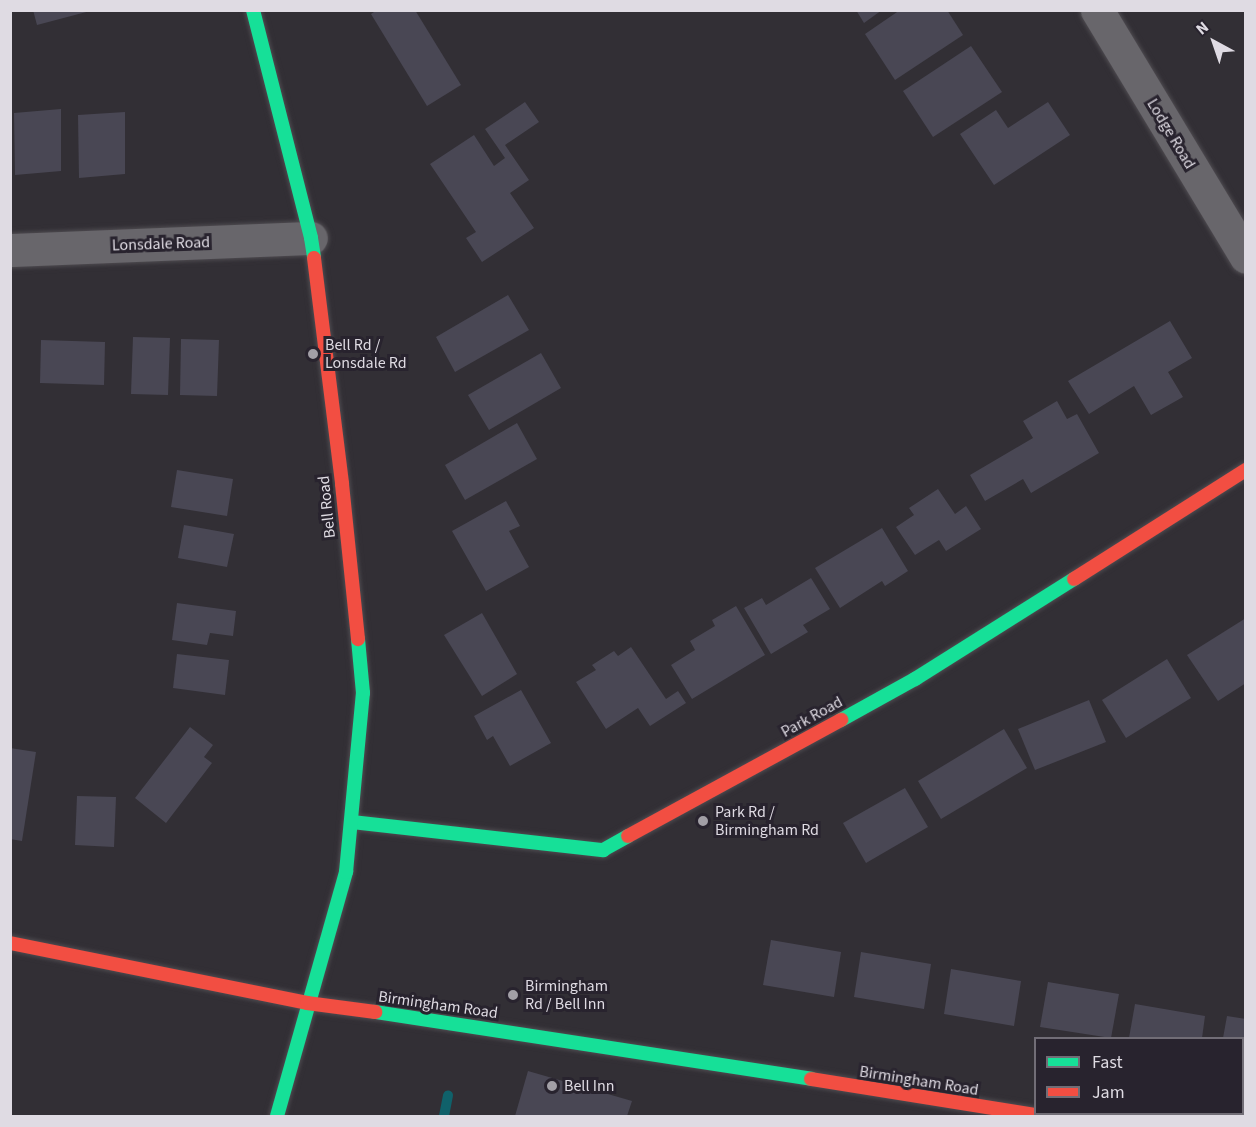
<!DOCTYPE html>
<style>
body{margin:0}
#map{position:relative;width:1256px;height:1127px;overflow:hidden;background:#322f35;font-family:"Source Sans 3",sans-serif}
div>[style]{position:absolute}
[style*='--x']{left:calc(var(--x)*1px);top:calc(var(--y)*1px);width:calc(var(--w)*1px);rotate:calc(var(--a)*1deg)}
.stream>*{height:10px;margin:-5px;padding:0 5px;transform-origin:5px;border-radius:5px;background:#10616a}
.building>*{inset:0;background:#494754}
.roads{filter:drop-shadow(0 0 2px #4e4b50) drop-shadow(0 0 2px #4e4b50)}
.street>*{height:33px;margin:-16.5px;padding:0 16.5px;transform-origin:16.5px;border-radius:16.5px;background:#68666b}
.fast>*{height:14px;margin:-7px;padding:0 7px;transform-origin:7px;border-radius:7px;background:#16e098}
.jam>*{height:14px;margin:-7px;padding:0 7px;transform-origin:7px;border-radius:7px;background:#f24e42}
.dots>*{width:16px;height:16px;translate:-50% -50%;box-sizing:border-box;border:3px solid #28232e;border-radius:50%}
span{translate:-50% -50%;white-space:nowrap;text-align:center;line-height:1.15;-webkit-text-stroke:6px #28232e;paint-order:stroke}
.street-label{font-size:16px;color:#dfdbe3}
.poi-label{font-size:16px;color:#dfdbe3}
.left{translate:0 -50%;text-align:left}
.frame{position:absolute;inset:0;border:12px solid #dfdbe3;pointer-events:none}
.legend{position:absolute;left:1034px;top:1037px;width:210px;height:78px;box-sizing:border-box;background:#28232e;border:2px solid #716d76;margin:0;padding:8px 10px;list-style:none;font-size:18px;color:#dfdbe3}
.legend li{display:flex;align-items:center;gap:12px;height:30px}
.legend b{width:30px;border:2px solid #716d76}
.north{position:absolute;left:1184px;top:12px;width:60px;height:60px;-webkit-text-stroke:4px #28232e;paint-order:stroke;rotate:320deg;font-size:16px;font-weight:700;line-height:24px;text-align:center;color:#dfdbe3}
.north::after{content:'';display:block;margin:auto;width:21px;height:27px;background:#dfdbe3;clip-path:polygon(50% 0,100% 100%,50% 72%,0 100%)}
</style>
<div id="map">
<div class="stream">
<i style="--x:444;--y:1116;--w:21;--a:-79"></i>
</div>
<div class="building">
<i style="clip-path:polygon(33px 10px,89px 10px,90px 11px,37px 25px)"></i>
<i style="clip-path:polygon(377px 10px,415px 10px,461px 85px,427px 106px,371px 14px)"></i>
<i style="clip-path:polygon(856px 10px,882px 10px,864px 23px)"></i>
<i style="clip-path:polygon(900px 10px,947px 10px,963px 35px,895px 80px,865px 34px)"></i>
<i style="clip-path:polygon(971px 46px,1002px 92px,933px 137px,903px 91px)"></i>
<i style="clip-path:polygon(525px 102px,539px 122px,505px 145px,529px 180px,510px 193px,534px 228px,482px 262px,466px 238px,476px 232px,430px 164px,474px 135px,494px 166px,505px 158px,485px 129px)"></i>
<i style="clip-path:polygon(1048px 102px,1070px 135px,994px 185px,960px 134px,996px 110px,1008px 128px)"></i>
<i style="clip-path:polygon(61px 109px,61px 171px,15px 175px,14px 113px)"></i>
<i style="clip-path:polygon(125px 112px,125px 174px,79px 178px,78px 115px)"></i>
<i style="clip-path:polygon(508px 295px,529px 330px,455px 372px,436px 337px)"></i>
<i style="clip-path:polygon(1170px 321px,1192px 358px,1168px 372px,1183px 397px,1151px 415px,1134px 386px,1089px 414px,1068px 381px)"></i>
<i style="clip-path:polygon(133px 337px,170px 338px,168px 395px,131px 394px)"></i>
<i style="clip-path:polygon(181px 339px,219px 340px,217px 396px,180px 395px)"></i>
<i style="clip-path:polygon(41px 340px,105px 342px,104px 385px,40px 383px)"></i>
<i style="clip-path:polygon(541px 353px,561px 388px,489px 430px,468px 395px)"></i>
<i style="clip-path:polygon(1057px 401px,1067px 419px,1077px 414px,1099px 453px,1031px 493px,1023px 479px,985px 501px,970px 475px,1033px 438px,1023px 421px)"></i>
<i style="clip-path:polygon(517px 423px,537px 459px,465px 500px,445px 465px)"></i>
<i style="clip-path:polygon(177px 470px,233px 479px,227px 516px,171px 507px)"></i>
<i style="clip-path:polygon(938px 489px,955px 514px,966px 506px,981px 529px,946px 551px,939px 540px,915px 555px,896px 527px,914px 515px,909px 508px)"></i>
<i style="clip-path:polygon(506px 501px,520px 526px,509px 531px,529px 567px,486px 591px,452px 531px)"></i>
<i style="clip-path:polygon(184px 525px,234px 534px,227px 567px,178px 558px)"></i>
<i style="clip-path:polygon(882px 528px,908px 571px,885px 586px,882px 581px,840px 608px,815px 568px)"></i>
<i style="clip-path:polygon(811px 578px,830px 609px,803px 625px,808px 632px,771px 654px,744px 608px,762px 598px,766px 605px)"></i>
<i style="clip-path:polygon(177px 603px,236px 611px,233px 636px,210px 633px,207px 645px,172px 640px)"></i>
<i style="clip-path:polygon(736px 606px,765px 655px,692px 699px,671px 665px,695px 650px,690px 641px,715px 626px,712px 620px)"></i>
<i style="clip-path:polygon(482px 613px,517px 674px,482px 696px,444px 635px)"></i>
<i style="clip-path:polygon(1246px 618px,1246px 683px,1218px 701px,1187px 655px)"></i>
<i style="clip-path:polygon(631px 647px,666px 699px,678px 691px,686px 703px,650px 726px,638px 708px,606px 729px,576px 682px,596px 670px,592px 665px,614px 651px,618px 656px)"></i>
<i style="clip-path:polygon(177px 654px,229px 660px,225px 695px,173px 688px)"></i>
<i style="clip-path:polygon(1167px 659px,1191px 698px,1126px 738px,1102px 700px)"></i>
<i style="clip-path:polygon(521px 690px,551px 743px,510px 766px,493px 736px,487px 740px,474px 716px)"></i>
<i style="clip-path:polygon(1089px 700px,1106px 742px,1035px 770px,1018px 729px)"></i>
<i style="clip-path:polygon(190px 727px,213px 745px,204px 757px,212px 763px,166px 823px,135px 798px)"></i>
<i style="clip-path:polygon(1004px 729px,1027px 768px,941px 819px,918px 781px)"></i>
<i style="clip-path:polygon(10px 748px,36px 752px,22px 841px,10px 839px)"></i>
<i style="clip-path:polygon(905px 788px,928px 827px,866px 863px,843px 823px)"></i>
<i style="clip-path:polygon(77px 796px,116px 797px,114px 847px,75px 845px)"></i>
<i style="clip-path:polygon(771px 940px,841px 952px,834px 997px,763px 985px)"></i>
<i style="clip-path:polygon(861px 952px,931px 964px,924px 1009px,854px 997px)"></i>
<i style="clip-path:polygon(951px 969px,1021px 981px,1014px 1026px,944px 1014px)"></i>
<i style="clip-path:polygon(1048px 982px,1119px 994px,1111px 1038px,1040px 1027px)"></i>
<i style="clip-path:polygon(1135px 1004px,1205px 1016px,1202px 1038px,1129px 1038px)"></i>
<i style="clip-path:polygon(1227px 1016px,1246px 1019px,1246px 1065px,1242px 1064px,1242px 1038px,1223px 1038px)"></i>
<i style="clip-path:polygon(528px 1071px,632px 1101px,627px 1116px,515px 1116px)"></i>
</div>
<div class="roads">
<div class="street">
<i style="--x:1097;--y:10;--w:288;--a:58.9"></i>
<i style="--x:10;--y:250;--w:301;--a:-2.3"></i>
</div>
<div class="fast">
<i style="--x:253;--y:10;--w:235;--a:75.7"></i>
<i style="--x:311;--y:238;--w:20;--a:81"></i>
<i style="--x:841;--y:720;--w:85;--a:-29"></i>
<i style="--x:915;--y:679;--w:188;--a:-32.2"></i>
<i style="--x:352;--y:822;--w:253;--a:6.4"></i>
<i style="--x:603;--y:850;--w:29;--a:-29"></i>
<i style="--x:375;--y:1012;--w:441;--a:8.7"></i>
<i style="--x:277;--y:1116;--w:254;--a:-74.2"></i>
<i style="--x:346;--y:872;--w:180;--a:-84.6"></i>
<i style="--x:363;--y:693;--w:54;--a:-95.3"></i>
</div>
<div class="jam">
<i style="--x:314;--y:258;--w:228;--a:82.9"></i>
<i style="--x:342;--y:484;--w:156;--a:84.1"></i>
<i style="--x:1074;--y:579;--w:204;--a:-32.4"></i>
<i style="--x:628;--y:836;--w:243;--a:-28.6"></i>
<i style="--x:10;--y:943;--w:303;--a:11.4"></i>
<i style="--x:307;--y:1003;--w:69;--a:7.5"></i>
<i style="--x:811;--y:1079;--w:234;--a:9.1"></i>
</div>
</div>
<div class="dots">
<i style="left:313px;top:354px;background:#a29fa6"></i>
<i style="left:703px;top:821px;background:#a29fa6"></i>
<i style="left:513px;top:995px;background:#a29fa6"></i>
<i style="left:552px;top:1086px;background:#a29fa6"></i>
</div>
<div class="street-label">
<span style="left:1171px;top:134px;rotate:59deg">Lodge Road</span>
<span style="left:161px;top:244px;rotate:-2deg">Lonsdale Road</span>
<span style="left:327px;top:507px;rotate:-96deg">Bell Road</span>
<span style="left:812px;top:717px;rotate:-29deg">Park Road</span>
<span style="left:438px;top:1005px;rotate:8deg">Birmingham Road</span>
<span style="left:919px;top:1081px;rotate:9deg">Birmingham Road</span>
</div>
<div class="poi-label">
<span class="left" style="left:325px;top:354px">Bell Rd /<br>Lonsdale Rd</span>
<span class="left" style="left:715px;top:821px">Park Rd /<br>Birmingham Rd</span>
<span class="left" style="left:525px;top:995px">Birmingham<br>Rd / Bell Inn</span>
<span class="left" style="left:564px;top:1086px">Bell Inn</span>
</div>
<div class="frame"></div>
<ul class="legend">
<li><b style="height:8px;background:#16e098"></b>Fast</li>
<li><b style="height:8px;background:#f24e42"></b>Jam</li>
</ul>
<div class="north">N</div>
</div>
